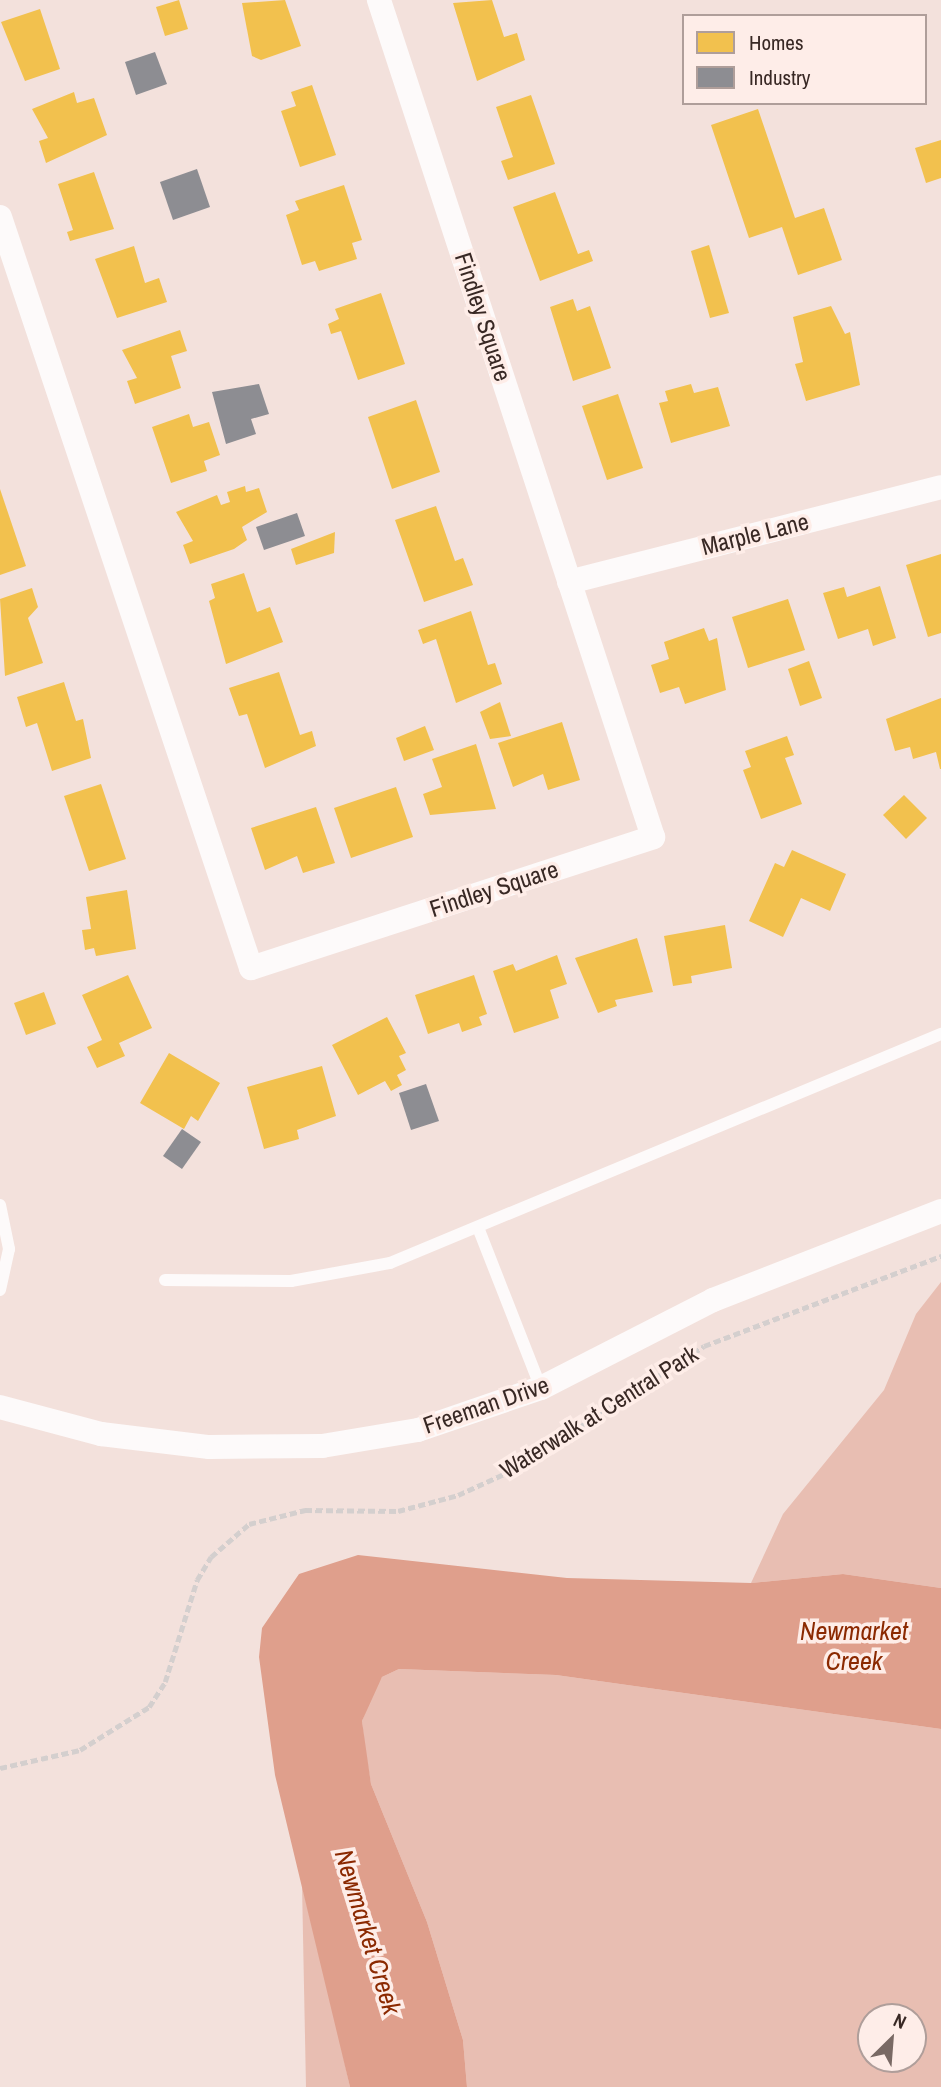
<!DOCTYPE html>
<style>
body{margin:0}
#map{position:relative;width:941px;height:2087px;overflow:hidden;background:#f3e1dc;font-family:"Archivo Narrow",sans-serif}
div>[style]{position:absolute}
[style*='--x']{left:calc(var(--x)*1px);top:calc(var(--y)*1px);width:calc(var(--w)*1px);rotate:calc(var(--a)*1deg)}
.green>*{inset:0;background:#e8beb2}
.water>*{inset:0;background:#df9f8c}
.homes>*{inset:0;background:#f2c14e}
.industry>*{inset:0;background:#8d8d92}
.path>*{height:4.5px;margin-top:-2.25px;transform-origin:0;background:repeating-linear-gradient(90deg,#d4cfce 0 7px,transparent 0 10.5px)}
.lane>*{height:12px;margin:-6px;padding:0 6px;transform-origin:6px;border-radius:6px;background:#fdfafa}
.street>*{height:24px;margin:-12px;padding:0 12px;transform-origin:12px;border-radius:12px;background:#fdfafa}
span{translate:-50% -50%;white-space:nowrap;text-align:center;line-height:1.15;-webkit-text-stroke:7px #feede8;paint-order:stroke}
.street-label{font-size:24px;color:#382824}
.water-label{font-size:26px;color:#8b2901;font-style:italic}
.legend{position:absolute;left:682px;top:14px;width:245px;height:91px;box-sizing:border-box;background:#feede8;border:2px solid #af9e9a;margin:0;padding:9px 12px;list-style:none;font-size:21px;color:#382824}
.legend li{display:flex;align-items:center;gap:14px;height:35px}
.legend b{width:35px;border:2px solid #af9e9a}
.north{position:absolute;left:857px;top:2003px;width:70px;height:70px;box-sizing:border-box;background:#feede8;border:2px solid #af9e9a;border-radius:50%;rotate:25deg;font-size:19px;font-weight:700;line-height:28px;text-align:center;color:#382824}
.north::after{content:'';display:block;margin:auto;width:24px;height:32px;background:#796964;clip-path:polygon(50% 0,100% 100%,50% 72%,0 100%)}
</style>
<div id="map">
<div class="green">
<i style="clip-path:polygon(941px 1282px,941px 1588px,843px 1574px,751px 1583px,783px 1514px,884px 1390px,916px 1314px)"></i>
<i style="clip-path:polygon(evenodd,399px 1669px,556px 1675px,941px 1729px,941px 2087px,467px 2087px,463px 2040px,427px 1922px,371px 1784px,365px 1749px,362px 1721px,372px 1695px,382px 1677px,399px 1669px,871px 2017px,913px 2017px,913px 2059px,871px 2059px,871px 2017px)"></i>
<i style="clip-path:polygon(302px 1885px,338px 2033px,350px 2087px,306px 2087px)"></i>
</div>
<div class="water">
<i style="clip-path:polygon(358px 1555px,567px 1578px,751px 1583px,843px 1574px,941px 1588px,941px 1729px,556px 1675px,399px 1669px,382px 1677px,362px 1721px,371px 1784px,427px 1922px,463px 2040px,467px 2087px,350px 2087px,275px 1775px,259px 1657px,262px 1628px,299px 1574px)"></i>
</div>
<div class="homes">
<i style="clip-path:polygon(179px 0,188px 29px,165px 36px,156px 7px)"></i>
<i style="clip-path:polygon(285px 0,301px 46px,261px 60px,252px 56px,242px 3px)"></i>
<i style="clip-path:polygon(492px 0,504px 37px,517px 33px,525px 60px,477px 81px,453px 3px)"></i>
<i style="clip-path:polygon(40px 9px,60px 69px,25px 81px,1px 22px)"></i>
<i style="clip-path:polygon(312px 85px,336px 155px,300px 167px,281px 111px,296px 106px,291px 92px)"></i>
<i style="clip-path:polygon(74px 92px,77px 103px,94px 98px,107px 135px,46px 163px,39px 141px,48px 138px,32px 109px)"></i>
<i style="clip-path:polygon(531px 95px,555px 164px,508px 180px,501px 161px,513px 157px,496px 107px)"></i>
<i style="clip-path:polygon(758px 109px,795px 218px,824px 208px,842px 260px,798px 275px,782px 227px,749px 238px,711px 125px)"></i>
<i style="clip-path:polygon(941px 140px,941px 178px,926px 183px,915px 148px)"></i>
<i style="clip-path:polygon(94px 172px,114px 229px,70px 241px,67px 232px,73px 230px,58px 184px)"></i>
<i style="clip-path:polygon(344px 185px,362px 240px,352px 243px,357px 259px,319px 271px,315px 261px,302px 265px,286px 215px,299px 210px,295px 201px)"></i>
<i style="clip-path:polygon(555px 192px,578px 254px,589px 250px,593px 261px,540px 281px,513px 207px)"></i>
<i style="clip-path:polygon(709px 245px,729px 313px,710px 318px,691px 251px)"></i>
<i style="clip-path:polygon(134px 246px,145px 283px,159px 278px,167px 302px,117px 318px,95px 259px)"></i>
<i style="clip-path:polygon(381px 293px,405px 364px,358px 380px,341px 331px,331px 334px,328px 324px,339px 319px,335px 309px)"></i>
<i style="clip-path:polygon(573px 299px,577px 311px,590px 306px,611px 368px,573px 381px,550px 307px)"></i>
<i style="clip-path:polygon(831px 306px,845px 334px,850px 332px,860px 385px,806px 401px,795px 364px,803px 362px,793px 317px)"></i>
<i style="clip-path:polygon(180px 330px,187px 351px,171px 356px,181px 388px,135px 404px,127px 381px,137px 378px,122px 350px)"></i>
<i style="clip-path:polygon(691px 384px,694px 393px,718px 387px,730px 426px,671px 443px,659px 403px,668px 401px,665px 391px)"></i>
<i style="clip-path:polygon(618px 394px,643px 468px,607px 480px,582px 406px)"></i>
<i style="clip-path:polygon(416px 400px,440px 472px,392px 489px,368px 417px)"></i>
<i style="clip-path:polygon(189px 414px,193px 427px,209px 422px,220px 455px,204px 461px,207px 471px,171px 483px,152px 427px)"></i>
<i style="clip-path:polygon(245px 486px,246px 492px,259px 488px,267px 512px,242px 527px,247px 540px,234px 549px,190px 564px,183px 545px,193px 541px,176px 512px,217px 495px,221px 505px,230px 502px,227px 492px)"></i>
<i style="clip-path:polygon(0 489px,26px 566px,0 575px)"></i>
<i style="clip-path:polygon(436px 506px,455px 561px,463px 558px,473px 585px,424px 602px,395px 520px)"></i>
<i style="clip-path:polygon(335px 532px,334px 553px,296px 565px,291px 549px)"></i>
<i style="clip-path:polygon(941px 554px,941px 633px,928px 637px,906px 565px)"></i>
<i style="clip-path:polygon(244px 573px,257px 612px,270px 607px,283px 642px,226px 664px,209px 601px,215px 598px,211px 584px)"></i>
<i style="clip-path:polygon(880px 586px,896px 638px,873px 646px,868px 629px,838px 639px,823px 593px,844px 587px,847px 597px)"></i>
<i style="clip-path:polygon(32px 588px,38px 607px,28px 618px,43px 663px,5px 676px,0 599px)"></i>
<i style="clip-path:polygon(788px 599px,805px 650px,748px 668px,732px 617px)"></i>
<i style="clip-path:polygon(471px 611px,488px 665px,495px 663px,502px 684px,456px 703px,436px 639px,423px 644px,418px 630px)"></i>
<i style="clip-path:polygon(704px 628px,709px 641px,717px 638px,726px 690px,685px 704px,679px 687px,660px 693px,651px 665px,669px 659px,664px 642px)"></i>
<i style="clip-path:polygon(809px 661px,822px 698px,800px 706px,788px 669px)"></i>
<i style="clip-path:polygon(279px 672px,300px 735px,312px 731px,316px 746px,265px 768px,247px 714px,239px 716px,229px 688px)"></i>
<i style="clip-path:polygon(64px 682px,76px 721px,83px 719px,91px 758px,52px 771px,37px 723px,26px 727px,17px 697px)"></i>
<i style="clip-path:polygon(941px 698px,941px 769px,940px 769px,936px 752px,913px 759px,910px 747px,895px 751px,886px 719px)"></i>
<i style="clip-path:polygon(500px 702px,511px 736px,490px 739px,480px 712px)"></i>
<i style="clip-path:polygon(562px 722px,580px 780px,548px 790px,543px 774px,513px 787px,498px 743px)"></i>
<i style="clip-path:polygon(425px 726px,434px 750px,404px 761px,396px 738px)"></i>
<i style="clip-path:polygon(787px 736px,794px 755px,785px 758px,802px 804px,761px 819px,743px 770px,751px 767px,745px 751px)"></i>
<i style="clip-path:polygon(476px 744px,496px 809px,430px 815px,423px 794px,442px 787px,432px 759px)"></i>
<i style="clip-path:polygon(101px 784px,126px 859px,89px 871px,64px 796px)"></i>
<i style="clip-path:polygon(396px 787px,413px 837px,351px 858px,334px 808px)"></i>
<i style="clip-path:polygon(904px 795px,927px 818px,906px 839px,883px 815px)"></i>
<i style="clip-path:polygon(316px 807px,335px 863px,303px 873px,297px 856px,265px 870px,251px 828px)"></i>
<i style="clip-path:polygon(792px 850px,846px 874px,830px 911px,801px 898px,783px 937px,749px 921px,775px 863px,784px 867px)"></i>
<i style="clip-path:polygon(127px 890px,136px 949px,96px 956px,94px 948px,85px 950px,82px 930px,91px 929px,86px 897px)"></i>
<i style="clip-path:polygon(725px 925px,732px 968px,691px 976px,692px 983px,673px 986px,664px 936px)"></i>
<i style="clip-path:polygon(637px 938px,653px 992px,615px 1000px,617px 1006px,598px 1013px,575px 958px)"></i>
<i style="clip-path:polygon(557px 955px,567px 984px,550px 990px,559px 1018px,514px 1033px,493px 971px,513px 964px,516px 971px)"></i>
<i style="clip-path:polygon(128px 975px,152px 1028px,119px 1043px,125px 1056px,97px 1068px,87px 1047px,102px 1040px,82px 995px)"></i>
<i style="clip-path:polygon(474px 975px,487px 1014px,479px 1017px,482px 1025px,462px 1032px,459px 1023px,428px 1034px,415px 995px)"></i>
<i style="clip-path:polygon(44px 992px,56px 1024px,26px 1035px,14px 1003px)"></i>
<i style="clip-path:polygon(387px 1017px,406px 1053px,399px 1056px,406px 1070px,397px 1075px,402px 1085px,391px 1091px,385px 1081px,358px 1095px,332px 1045px)"></i>
<i style="clip-path:polygon(169px 1053px,220px 1083px,198px 1121px,191px 1116px,184px 1129px,140px 1103px)"></i>
<i style="clip-path:polygon(322px 1066px,336px 1116px,297px 1130px,299px 1139px,264px 1149px,247px 1087px)"></i>
</div>
<div class="industry">
<i style="clip-path:polygon(155px 52px,167px 84px,136px 95px,125px 62px)"></i>
<i style="clip-path:polygon(197px 169px,210px 207px,173px 220px,160px 182px)"></i>
<i style="clip-path:polygon(259px 384px,269px 414px,251px 419px,256px 434px,226px 444px,212px 392px)"></i>
<i style="clip-path:polygon(297px 513px,305px 536px,264px 550px,256px 527px)"></i>
<i style="clip-path:polygon(426px 1084px,439px 1121px,411px 1130px,399px 1093px)"></i>
<i style="clip-path:polygon(182px 1129px,201px 1142px,182px 1169px,163px 1156px)"></i>
</div>
<div class="path">
<i style="--x:0;--y:1768;--w:82;--a:-12.7"></i>
<i style="--x:80;--y:1750;--w:81;--a:-31.9"></i>
<i style="--x:149;--y:1707;--w:30;--a:-57"></i>
<i style="--x:165;--y:1682;--w:107;--a:-72.6"></i>
<i style="--x:197;--y:1580;--w:27;--a:-59"></i>
<i style="--x:211;--y:1557;--w:50;--a:-41"></i>
<i style="--x:249;--y:1524;--w:58;--a:-14"></i>
<i style="--x:305;--y:1510;--w:93;--a:0.6"></i>
<i style="--x:398;--y:1511;--w:62;--a:-14.9"></i>
<i style="--x:458;--y:1495;--w:65;--a:-24.6"></i>
<i style="--x:517;--y:1468;--w:223;--a:-33.1"></i>
<i style="--x:704;--y:1346;--w:254;--a:-20.8"></i>
</div>
<div class="lane">
<i style="--x:0;--y:1205;--w:45;--a:78.4"></i>
<i style="--x:9;--y:1249;--w:42;--a:102.4"></i>
<i style="--x:479;--y:1230;--w:170;--a:68.6"></i>
<i style="--x:165;--y:1280;--w:126;--a:0.5"></i>
<i style="--x:291;--y:1281;--w:101;--a:-10.3"></i>
<i style="--x:390;--y:1263;--w:597;--a:-22.57"></i>
</div>
<div class="street">
<i style="--x:0;--y:217;--w:792;--a:71.52"></i>
<i style="--x:251;--y:968;--w:423;--a:-18"></i>
<i style="--x:653;--y:837;--w:881;--a:-108.13"></i>
<i style="--x:569;--y:582;--w:384;--a:-14.3"></i>
<i style="--x:0;--y:1407;--w:105;--a:15"></i>
<i style="--x:101;--y:1434;--w:109;--a:6.9"></i>
<i style="--x:209;--y:1447;--w:113;--a:-0.5"></i>
<i style="--x:322;--y:1446;--w:97;--a:-9.5"></i>
<i style="--x:418;--y:1430;--w:130;--a:-18.9"></i>
<i style="--x:541;--y:1388;--w:193;--a:-27.1"></i>
<i style="--x:713;--y:1300;--w:245;--a:-21.3"></i>
</div>
<div class="street-label">
<span style="left:483px;top:317px;rotate:72deg">Findley Square</span>
<span style="left:755px;top:534px;rotate:-14deg">Marple Lane</span>
<span style="left:494px;top:889px;rotate:-18deg">Findley Square</span>
<span style="left:486px;top:1405px;rotate:-19deg">Freeman Drive</span>
<span style="left:599px;top:1412px;rotate:-32deg">Waterwalk at Central Park</span>
</div>
<div class="water-label">
<span style="left:854px;top:1646px">Newmarket<br>Creek</span>
<span style="left:368px;top:1932px;rotate:73deg">Newmarket Creek</span>
</div>
<ul class="legend">
<li><b style="height:19px;background:#f2c14e"></b>Homes</li>
<li><b style="height:19px;background:#8d8d92"></b>Industry</li>
</ul>
<div class="north">N</div>
</div>
